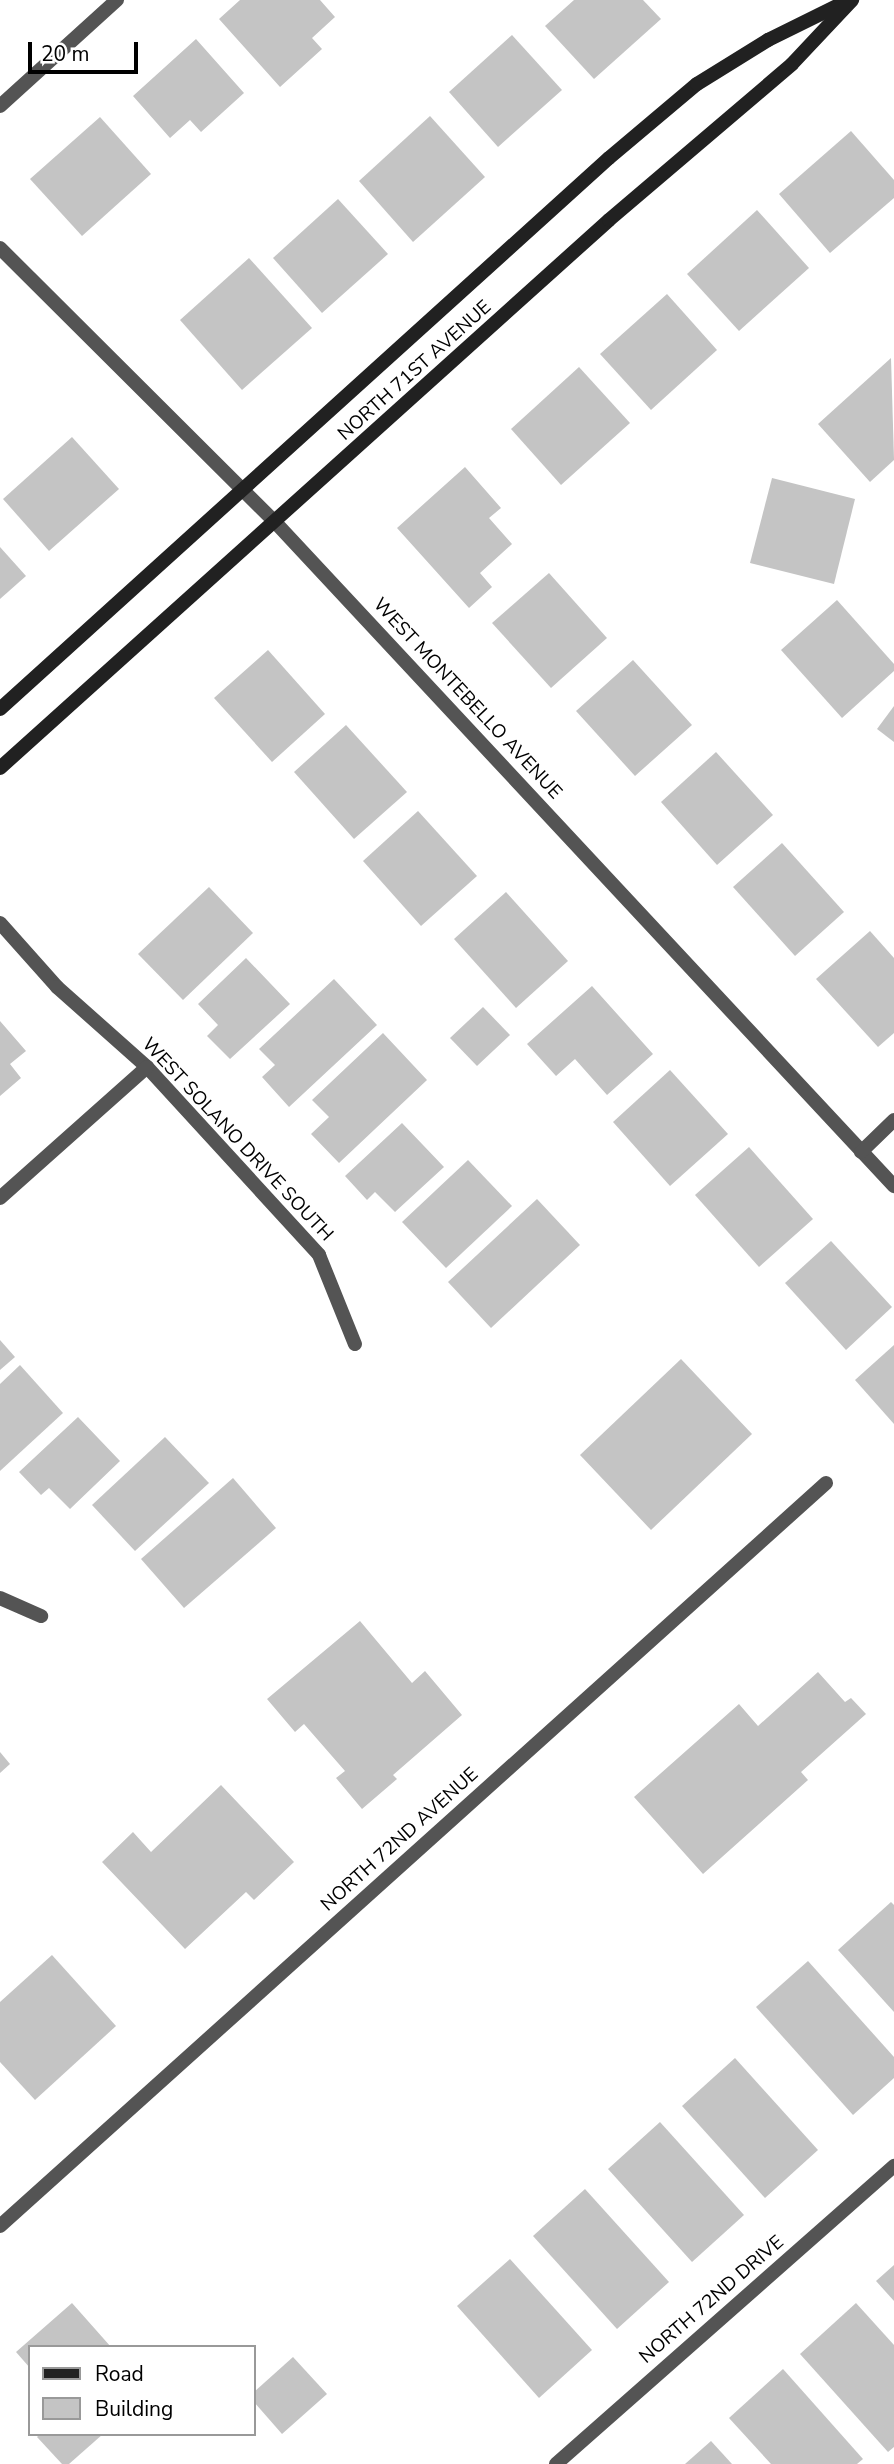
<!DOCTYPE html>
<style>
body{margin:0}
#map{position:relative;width:894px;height:2464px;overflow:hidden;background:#fff;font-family:"Nunito Sans",sans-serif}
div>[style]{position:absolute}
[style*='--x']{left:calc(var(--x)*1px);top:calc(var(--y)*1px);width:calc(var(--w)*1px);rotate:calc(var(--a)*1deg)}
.building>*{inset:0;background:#c4c4c4}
.street>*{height:14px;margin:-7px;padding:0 7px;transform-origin:7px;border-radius:7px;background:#545454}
.secondary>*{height:14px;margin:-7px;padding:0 7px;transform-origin:7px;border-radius:7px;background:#212121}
span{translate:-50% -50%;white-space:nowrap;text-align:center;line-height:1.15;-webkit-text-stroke:6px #fff;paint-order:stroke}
.street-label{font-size:19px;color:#000}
.legend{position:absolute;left:28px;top:2345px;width:228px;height:91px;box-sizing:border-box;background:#fff;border:2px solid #999;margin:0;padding:9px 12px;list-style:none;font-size:21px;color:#000}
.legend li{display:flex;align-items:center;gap:14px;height:35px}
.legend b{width:35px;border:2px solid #999}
.scale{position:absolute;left:28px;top:42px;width:110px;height:32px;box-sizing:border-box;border:4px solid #000;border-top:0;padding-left:9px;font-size:21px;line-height:24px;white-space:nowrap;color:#000;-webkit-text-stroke:5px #fff;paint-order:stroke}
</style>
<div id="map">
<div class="building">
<i style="clip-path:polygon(240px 0,320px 0,335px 17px,312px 38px,322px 49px,280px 87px,219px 19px)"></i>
<i style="clip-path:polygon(574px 0,643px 0,661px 19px,594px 79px,545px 26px)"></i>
<i style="clip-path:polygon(512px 35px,562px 90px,498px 147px,449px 92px)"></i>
<i style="clip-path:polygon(196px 39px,244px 93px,201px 132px,190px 120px,170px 138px,133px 96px)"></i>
<i style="clip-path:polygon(430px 116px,485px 177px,413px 242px,359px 181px)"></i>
<i style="clip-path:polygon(100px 117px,151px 174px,82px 236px,30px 179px)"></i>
<i style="clip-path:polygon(851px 131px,894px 180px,894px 198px,830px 253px,779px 194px)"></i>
<i style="clip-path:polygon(338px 199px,388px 254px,322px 313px,273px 258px)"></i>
<i style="clip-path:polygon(757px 210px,809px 268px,739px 331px,687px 274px)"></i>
<i style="clip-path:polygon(249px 258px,312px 328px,242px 390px,180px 320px)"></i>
<i style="clip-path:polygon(667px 294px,717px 350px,651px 410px,600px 354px)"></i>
<i style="clip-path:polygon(891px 358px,894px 460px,870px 482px,818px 424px)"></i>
<i style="clip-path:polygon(579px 367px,630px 423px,561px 485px,511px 429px)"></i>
<i style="clip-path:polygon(72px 437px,119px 489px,49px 551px,3px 499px)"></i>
<i style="clip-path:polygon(465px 467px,501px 508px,489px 518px,512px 544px,480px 573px,492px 587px,469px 608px,397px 528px)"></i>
<i style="clip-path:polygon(772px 478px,855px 499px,834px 584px,750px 563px)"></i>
<i style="clip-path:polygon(0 547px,26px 576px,0 599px)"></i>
<i style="clip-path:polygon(549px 573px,607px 638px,551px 688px,492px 623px)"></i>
<i style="clip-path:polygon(837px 600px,894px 664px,894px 671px,842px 718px,781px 650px)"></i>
<i style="clip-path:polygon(268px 650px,325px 714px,272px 762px,214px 698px)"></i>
<i style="clip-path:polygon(633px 660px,692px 725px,635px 776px,576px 711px)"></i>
<i style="clip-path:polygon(894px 706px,894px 742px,877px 729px)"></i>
<i style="clip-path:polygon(346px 725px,407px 792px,354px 839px,294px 772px)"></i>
<i style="clip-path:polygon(716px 752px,773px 815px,717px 865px,661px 802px)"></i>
<i style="clip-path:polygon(418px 811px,477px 876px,421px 926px,363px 861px)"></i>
<i style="clip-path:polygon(782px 843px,844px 912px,795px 956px,733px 887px)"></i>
<i style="clip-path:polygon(209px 887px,253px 933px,183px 1000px,138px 954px)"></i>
<i style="clip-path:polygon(506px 892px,568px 961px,516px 1008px,454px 939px)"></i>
<i style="clip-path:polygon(870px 931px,894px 958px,894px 1033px,878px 1047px,816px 979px)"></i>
<i style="clip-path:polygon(246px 958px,290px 1004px,230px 1059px,207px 1036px,218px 1025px,198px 1004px)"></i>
<i style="clip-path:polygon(334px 979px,377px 1025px,289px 1107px,262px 1077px,275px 1065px,259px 1049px)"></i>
<i style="clip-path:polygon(592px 986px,653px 1054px,607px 1095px,575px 1059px,556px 1076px,527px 1044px)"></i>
<i style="clip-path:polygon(483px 1007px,510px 1035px,477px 1066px,450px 1038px)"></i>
<i style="clip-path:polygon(0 1021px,26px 1051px,10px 1064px,21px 1078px,0 1096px)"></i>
<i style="clip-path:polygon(383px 1033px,427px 1080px,339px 1163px,311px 1134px,329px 1117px,312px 1100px)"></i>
<i style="clip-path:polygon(670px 1070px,728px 1134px,670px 1186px,613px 1122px)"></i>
<i style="clip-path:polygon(402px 1123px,444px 1167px,395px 1212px,375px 1192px,367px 1200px,345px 1176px)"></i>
<i style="clip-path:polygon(749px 1147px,813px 1219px,759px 1267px,695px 1195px)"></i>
<i style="clip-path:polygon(468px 1160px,512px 1206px,446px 1268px,402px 1222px)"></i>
<i style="clip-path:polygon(537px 1199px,580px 1245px,491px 1328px,448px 1282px)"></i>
<i style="clip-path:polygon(831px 1241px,892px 1307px,846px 1350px,785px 1283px)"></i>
<i style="clip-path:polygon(0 1340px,15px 1357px,0 1370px)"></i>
<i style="clip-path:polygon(894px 1345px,894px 1424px,855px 1380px)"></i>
<i style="clip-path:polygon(681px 1359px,752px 1434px,651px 1530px,580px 1455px)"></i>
<i style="clip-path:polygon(20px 1365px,63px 1413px,0 1471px,0 1384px)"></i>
<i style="clip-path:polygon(78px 1417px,120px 1461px,70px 1509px,49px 1488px,41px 1495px,19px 1472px)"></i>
<i style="clip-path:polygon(165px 1437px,209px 1483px,135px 1551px,92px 1505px)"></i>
<i style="clip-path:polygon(233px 1478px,276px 1528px,184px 1608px,141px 1559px)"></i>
<i style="clip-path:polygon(360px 1621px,412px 1683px,425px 1671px,462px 1715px,393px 1775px,397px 1779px,362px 1809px,336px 1778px,345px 1771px,304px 1724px,295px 1732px,267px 1699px)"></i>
<i style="clip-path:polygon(818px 1672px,845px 1702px,851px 1698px,866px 1714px,801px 1772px,808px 1780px,703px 1874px,634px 1797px,739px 1704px,758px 1726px)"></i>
<i style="clip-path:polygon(0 1752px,10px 1764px,0 1773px)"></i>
<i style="clip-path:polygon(221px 1785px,294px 1862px,254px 1900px,246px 1892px,185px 1949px,102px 1862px,133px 1832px,151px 1852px)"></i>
<i style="clip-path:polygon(891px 1902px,894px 1905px,894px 2012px,838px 1950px)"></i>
<i style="clip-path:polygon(52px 1955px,116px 2026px,35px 2100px,0 2062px,0 2002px)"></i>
<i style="clip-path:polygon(808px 1961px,894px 2057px,894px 2078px,853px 2115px,756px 2007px)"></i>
<i style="clip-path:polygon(735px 2058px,818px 2150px,765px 2198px,682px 2106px)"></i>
<i style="clip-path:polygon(660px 2122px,744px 2215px,692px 2262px,608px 2169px)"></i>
<i style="clip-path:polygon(585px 2189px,669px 2282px,617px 2329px,533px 2236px)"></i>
<i style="clip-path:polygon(510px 2259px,592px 2350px,539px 2398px,457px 2306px)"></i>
<i style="clip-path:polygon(894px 2265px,894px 2301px,876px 2281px)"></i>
<i style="clip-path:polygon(72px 2303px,111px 2347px,30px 2347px,30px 2368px,16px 2352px)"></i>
<i style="clip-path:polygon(856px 2303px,894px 2345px,894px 2447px,888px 2452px,800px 2354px)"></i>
<i style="clip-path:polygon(293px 2357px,327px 2394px,282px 2434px,254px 2402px,254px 2392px)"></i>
<i style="clip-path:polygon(783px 2369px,863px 2459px,857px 2464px,771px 2464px,729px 2418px)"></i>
<i style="clip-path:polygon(40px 2434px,103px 2434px,69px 2464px,62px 2464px,37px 2437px)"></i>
<i style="clip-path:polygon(711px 2441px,732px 2464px,685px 2464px)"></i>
</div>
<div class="street">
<i style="--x:0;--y:106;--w:158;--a:-42.2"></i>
<i style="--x:0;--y:248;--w:388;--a:44.9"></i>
<i style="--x:275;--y:522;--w:908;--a:47.01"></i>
<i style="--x:0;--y:923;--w:86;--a:48.3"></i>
<i style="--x:57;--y:987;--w:120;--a:41.6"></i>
<i style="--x:147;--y:1067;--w:255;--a:47.5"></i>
<i style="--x:319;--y:1255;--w:96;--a:68"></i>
<i style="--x:861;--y:1152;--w:46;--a:-44.1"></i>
<i style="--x:0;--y:1198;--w:197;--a:-41.7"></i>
<i style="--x:0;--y:1598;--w:45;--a:23.7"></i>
<i style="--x:0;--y:2226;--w:1111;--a:-41.97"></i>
<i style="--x:556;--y:2464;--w:451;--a:-41.4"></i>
</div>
<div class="secondary">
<i style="--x:0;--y:709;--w:821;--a:-42.14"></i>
<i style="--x:609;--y:158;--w:115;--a:-40.1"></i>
<i style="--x:697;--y:84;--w:84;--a:-31.8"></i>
<i style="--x:768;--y:40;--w:86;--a:-26.3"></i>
<i style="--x:0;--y:768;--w:819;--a:-41.98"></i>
<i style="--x:609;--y:220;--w:240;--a:-40.4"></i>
<i style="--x:792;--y:64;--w:88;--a:-46.8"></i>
</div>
<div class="street-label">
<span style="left:415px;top:371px;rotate:-42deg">NORTH 71ST AVENUE</span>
<span style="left:467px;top:699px;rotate:47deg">WEST MONTEBELLO AVENUE</span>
<span style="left:237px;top:1140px;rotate:47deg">WEST SOLANO DRIVE SOUTH</span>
<span style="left:400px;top:1840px;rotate:-42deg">NORTH 72ND AVENUE</span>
<span style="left:712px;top:2300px;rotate:-41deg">NORTH 72ND DRIVE</span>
</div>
<ul class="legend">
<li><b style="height:9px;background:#212121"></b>Road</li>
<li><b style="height:19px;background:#c4c4c4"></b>Building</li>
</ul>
<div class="scale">20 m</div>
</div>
